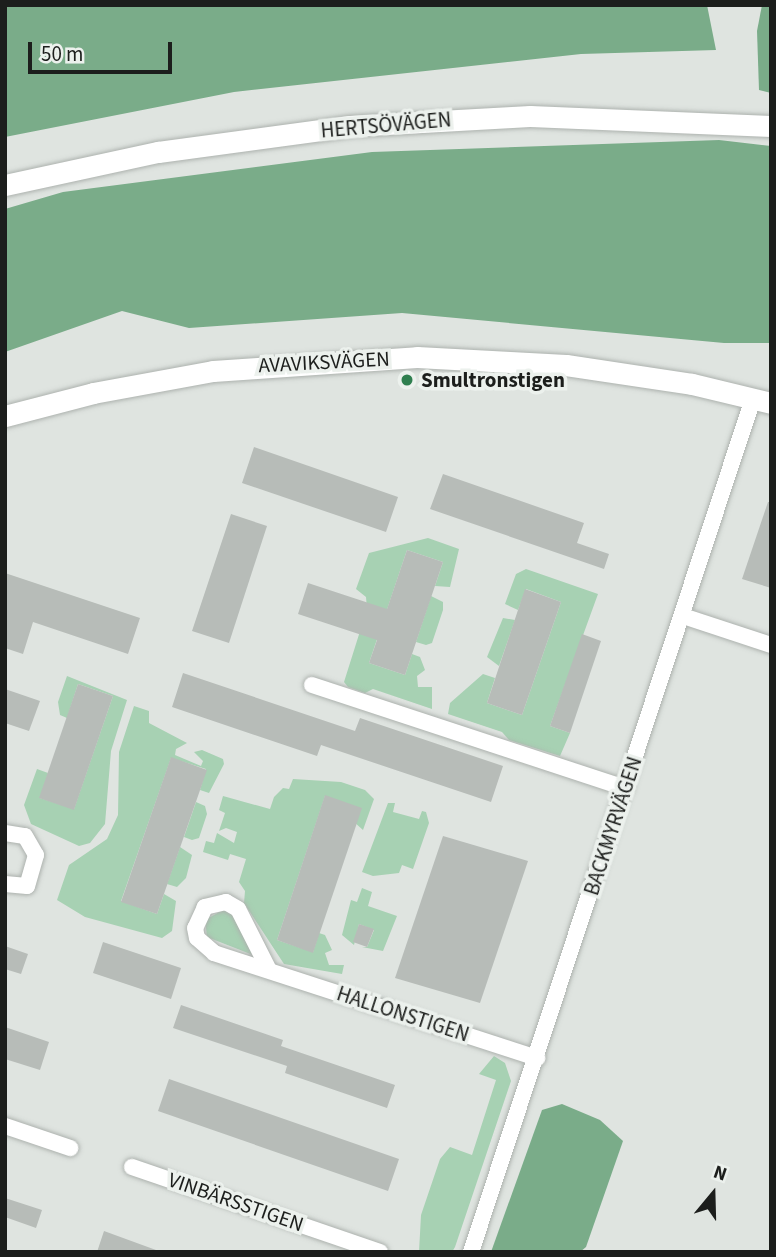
<!DOCTYPE html>
<meta charset="utf-8">
<style>
body{margin:0}
#map{position:relative;width:776px;height:1257px;overflow:hidden;background:#dfe4e0;font-family:"Source Sans 3",sans-serif}
div>[style]{position:absolute}
[style*='--x']{left:calc(var(--x)*1px);top:calc(var(--y)*1px);width:calc(var(--w)*1px);rotate:calc(var(--a)*1deg)}
.green>*{inset:0;background:#a7d1b3}
.forest>*{inset:0;background:#7aac89}
.building>*{inset:0;background:#b7bcb8}
.roads{filter:drop-shadow(0 0 2px #adb2ae) drop-shadow(0 0 2px #adb2ae)}
.street>*{height:16px;margin:-8px;padding:0 8px;transform-origin:8px;border-radius:8px;background:#fff}
.secondary>*{height:21px;margin:-10.5px;padding:0 10.5px;transform-origin:10.5px;border-radius:10.5px;background:#fff}
.dots>*{width:19px;height:19px;translate:-50% -50%;box-sizing:border-box;border:4px solid #ecf1ed;border-radius:50%}
span{translate:-50% -50%;white-space:nowrap;text-align:center;line-height:1.15;-webkit-text-stroke:7px #ecf1ed;paint-order:stroke}
.street-label{font-size:21px;color:#1c1e1c}
.poi-label{font-size:21px;color:#1c1e1c;font-weight:700}
.left{translate:0 -50%;text-align:left}
.frame{position:absolute;inset:0;border:7px solid #1c1e1c;pointer-events:none}
.north{position:absolute;left:678px;top:1159px;width:70px;height:70px;-webkit-text-stroke:5px #ecf1ed;paint-order:stroke;rotate:19deg;font-size:19px;font-weight:700;line-height:28px;text-align:center;color:#1c1e1c}
.north::after{content:'';display:block;margin:auto;width:24px;height:32px;background:#1c1e1c;clip-path:polygon(50% 0,100% 100%,50% 72%,0 100%)}
.scale{position:absolute;left:28px;top:42px;width:144px;height:32px;box-sizing:border-box;border:4px solid #1c1e1c;border-top:0;padding-left:9px;font-size:21px;line-height:24px;white-space:nowrap;color:#1c1e1c;-webkit-text-stroke:5px #ecf1ed;paint-order:stroke}
</style>
<div id="map">
<div class="green">
<i style="clip-path:polygon(428px 538px,459px 549px,450px 587px,435px 586px,443px 562px,407px 550px,369px 663px,405px 675px,412px 654px,420px 657px,425px 670px,417px 676px,418px 687px,432px 687px,432px 709px,373px 689px,365px 693px,348px 687px,344px 682px,367px 609px,366px 597px,356px 589px,369px 553px)"></i>
<i style="clip-path:polygon(526px 569px,598px 594px,550px 726px,570px 733px,560px 756px,509px 740px,502px 732px,448px 714px,450px 703px,483px 674px,495px 678px,487px 703px,522px 715px,561px 602px,526px 589px,518px 610px,505px 604px,516px 574px)"></i>
<i style="clip-path:polygon(431px 596px,443px 602px,443px 610px,432px 643px,426px 645px,416px 642px)"></i>
<i style="clip-path:polygon(503px 618px,515px 620px,499px 666px,487px 657px)"></i>
<i style="clip-path:polygon(67px 676px,127px 700px,111px 751px,105px 824px,90px 843px,79px 846px,31px 824px,24px 805px,37px 769px,48px 773px,40px 798px,74px 809px,113px 696px,78px 684px,67px 718px,60px 715px,58px 702px)"></i>
<i style="clip-path:polygon(134px 706px,149px 711px,149px 723px,187px 743px,176px 749px,175px 755px,201px 766px,203px 761px,194px 752px,202px 750px,223px 759px,224px 764px,209px 793px,200px 790px,206px 769px,171px 758px,121px 901px,157px 914px,164px 894px,176px 901px,172px 931px,162px 938px,85px 917px,57px 900px,69px 865px,107px 839px,118px 815px,119px 752px)"></i>
<i style="clip-path:polygon(293px 779px,341px 782px,365px 790px,374px 799px,363px 830px,325px 796px,277px 940px,313px 952px,319px 933px,325px 935px,332px 950px,325px 953px,329px 965px,344px 965px,342px 974px,284px 964px,244px 903px,245px 891px,239px 882px,246px 859px,230px 854px,228px 860px,203px 852px,206px 841px,214px 843px,217px 833px,234px 843px,237px 832px,226px 828px,219px 831px,225px 813px,219px 810px,223px 796px,270px 809px,274px 797px,283px 788px,289px 789px)"></i>
<i style="clip-path:polygon(196px 802px,205px 806px,207px 814px,199px 838px,192px 840px,184px 837px)"></i>
<i style="clip-path:polygon(388px 803px,395px 803px,393px 812px,419px 819px,422px 811px,426px 812px,429px 823px,413px 869px,402px 865px,399px 873px,373px 876px,362px 872px)"></i>
<i style="clip-path:polygon(180px 847px,192px 855px,186px 878px,177px 887px,167px 884px)"></i>
<i style="clip-path:polygon(362px 888px,372px 892px,368px 906px,397px 916px,383px 951px,362px 947px,367px 947px,374px 930px,359px 924px,354px 945px,342px 935px,351px 900px,357px 902px)"></i>
<i style="clip-path:polygon(223px 910px,232px 912px,253px 955px,207px 937px,205px 920px)"></i>
<i style="clip-path:polygon(494px 1056px,505px 1063px,511px 1081px,455px 1247px,452px 1252px,419px 1252px,421px 1215px,440px 1159px,450px 1147px,472px 1155px,496px 1080px,479px 1074px)"></i>
</div>
<div class="forest">
<i style="clip-path:polygon(5px 5px,707px 5px,716px 50px,581px 54px,234px 92px,5px 137px)"></i>
<i style="clip-path:polygon(762px 5px,771px 5px,771px 93px,759px 90px,757px 31px)"></i>
<i style="clip-path:polygon(719px 140px,771px 146px,771px 343px,724px 343px,402px 313px,189px 328px,122px 311px,5px 352px,5px 209px,63px 192px,372px 152px)"></i>
<i style="clip-path:polygon(562px 1104px,600px 1120px,623px 1141px,586px 1247px,580px 1252px,491px 1252px,542px 1110px)"></i>
</div>
<div class="building">
<i style="clip-path:polygon(254px 447px,398px 497px,386px 532px,242px 483px)"></i>
<i style="clip-path:polygon(443px 474px,584px 523px,577px 543px,609px 554px,604px 569px,430px 509px)"></i>
<i style="clip-path:polygon(768px 502px,771px 502px,771px 588px,742px 579px)"></i>
<i style="clip-path:polygon(231px 514px,267px 526px,229px 643px,192px 631px)"></i>
<i style="clip-path:polygon(407px 550px,443px 562px,405px 675px,369px 663px,377px 640px,298px 614px,308px 583px,387px 609px)"></i>
<i style="clip-path:polygon(5px 573px,140px 618px,128px 654px,33px 622px,23px 654px,5px 648px)"></i>
<i style="clip-path:polygon(525px 589px,561px 602px,522px 715px,487px 703px)"></i>
<i style="clip-path:polygon(582px 634px,601px 641px,570px 733px,550px 726px)"></i>
<i style="clip-path:polygon(183px 673px,355px 731px,360px 718px,503px 766px,491px 802px,321px 745px,317px 756px,172px 707px)"></i>
<i style="clip-path:polygon(78px 684px,113px 696px,74px 810px,39px 798px)"></i>
<i style="clip-path:polygon(5px 689px,40px 701px,29px 731px,5px 723px)"></i>
<i style="clip-path:polygon(171px 757px,207px 770px,157px 914px,121px 902px)"></i>
<i style="clip-path:polygon(325px 795px,362px 808px,313px 953px,277px 940px)"></i>
<i style="clip-path:polygon(443px 836px,528px 861px,480px 1003px,395px 978px)"></i>
<i style="clip-path:polygon(359px 924px,374px 929px,367px 947px,353px 942px)"></i>
<i style="clip-path:polygon(103px 942px,181px 968px,171px 999px,93px 973px)"></i>
<i style="clip-path:polygon(5px 946px,28px 954px,21px 974px,5px 969px)"></i>
<i style="clip-path:polygon(181px 1005px,283px 1040px,281px 1046px,395px 1085px,387px 1108px,285px 1073px,287px 1066px,173px 1028px)"></i>
<i style="clip-path:polygon(5px 1027px,49px 1042px,40px 1070px,5px 1059px)"></i>
<i style="clip-path:polygon(169px 1079px,399px 1159px,388px 1191px,158px 1111px)"></i>
<i style="clip-path:polygon(5px 1198px,42px 1210px,36px 1228px,5px 1217px)"></i>
<i style="clip-path:polygon(104px 1231px,156px 1250px,156px 1252px,97px 1252px)"></i>
</div>
<div class="roads">
<div class="street">
<i style="--x:683;--y:616;--w:93;--a:18.2"></i>
<i style="--x:312;--y:685;--w:330;--a:18.2"></i>
<i style="--x:5;--y:833;--w:20;--a:9"></i>
<i style="--x:25;--y:836;--w:22;--a:60"></i>
<i style="--x:36;--y:855;--w:32;--a:106"></i>
<i style="--x:27;--y:886;--w:22;--a:-175"></i>
<i style="--x:269;--y:970;--w:68;--a:-116.9"></i>
<i style="--x:238;--y:909;--w:14;--a:-150"></i>
<i style="--x:226;--y:902;--w:22;--a:167"></i>
<i style="--x:205;--y:907;--w:23;--a:115"></i>
<i style="--x:195;--y:928;--w:10;--a:79"></i>
<i style="--x:197;--y:938;--w:23;--a:41"></i>
<i style="--x:214;--y:953;--w:340;--a:18"></i>
<i style="--x:5;--y:1126;--w:69;--a:18.7"></i>
<i style="--x:132;--y:1167;--w:262;--a:18.9"></i>
<i style="--x:471;--y:1252;--w:898;--a:-71.71"></i>
</div>
<div class="secondary">
<i style="--x:5;--y:185;--w:157;--a:-12.2"></i>
<i style="--x:158;--y:152;--w:194;--a:-7.7"></i>
<i style="--x:350;--y:126;--w:180;--a:-3.2"></i>
<i style="--x:530;--y:116;--w:241;--a:2.4"></i>
<i style="--x:5;--y:416;--w:91;--a:-14.6"></i>
<i style="--x:93;--y:393;--w:122;--a:-10.4"></i>
<i style="--x:213;--y:371;--w:204;--a:-3.9"></i>
<i style="--x:417;--y:357;--w:149;--a:3.1"></i>
<i style="--x:566;--y:365;--w:127;--a:8.6"></i>
<i style="--x:692;--y:384;--w:81;--a:13.5"></i>
</div>
</div>
<div class="dots">
<i style="left:407px;top:380px;background:#2f7f4f"></i>
</div>
<div class="street-label">
<span style="left:386px;top:125px;rotate:-5deg">HERTSÖVÄGEN</span>
<span style="left:324px;top:362px;rotate:-3deg">AVAVIKSVÄGEN</span>
<span style="left:613px;top:826px;rotate:-72deg">BACKMYRVÄGEN</span>
<span style="left:403px;top:1014px;rotate:18deg">HALLONSTIGEN</span>
<span style="left:236px;top:1202px;rotate:19deg">VINBÄRSSTIGEN</span>
</div>
<div class="poi-label">
<span class="left" style="left:421px;top:380px">Smultronstigen</span>
</div>
<div class="frame"></div>
<div class="north">N</div>
<div class="scale">50 m</div>
</div>
